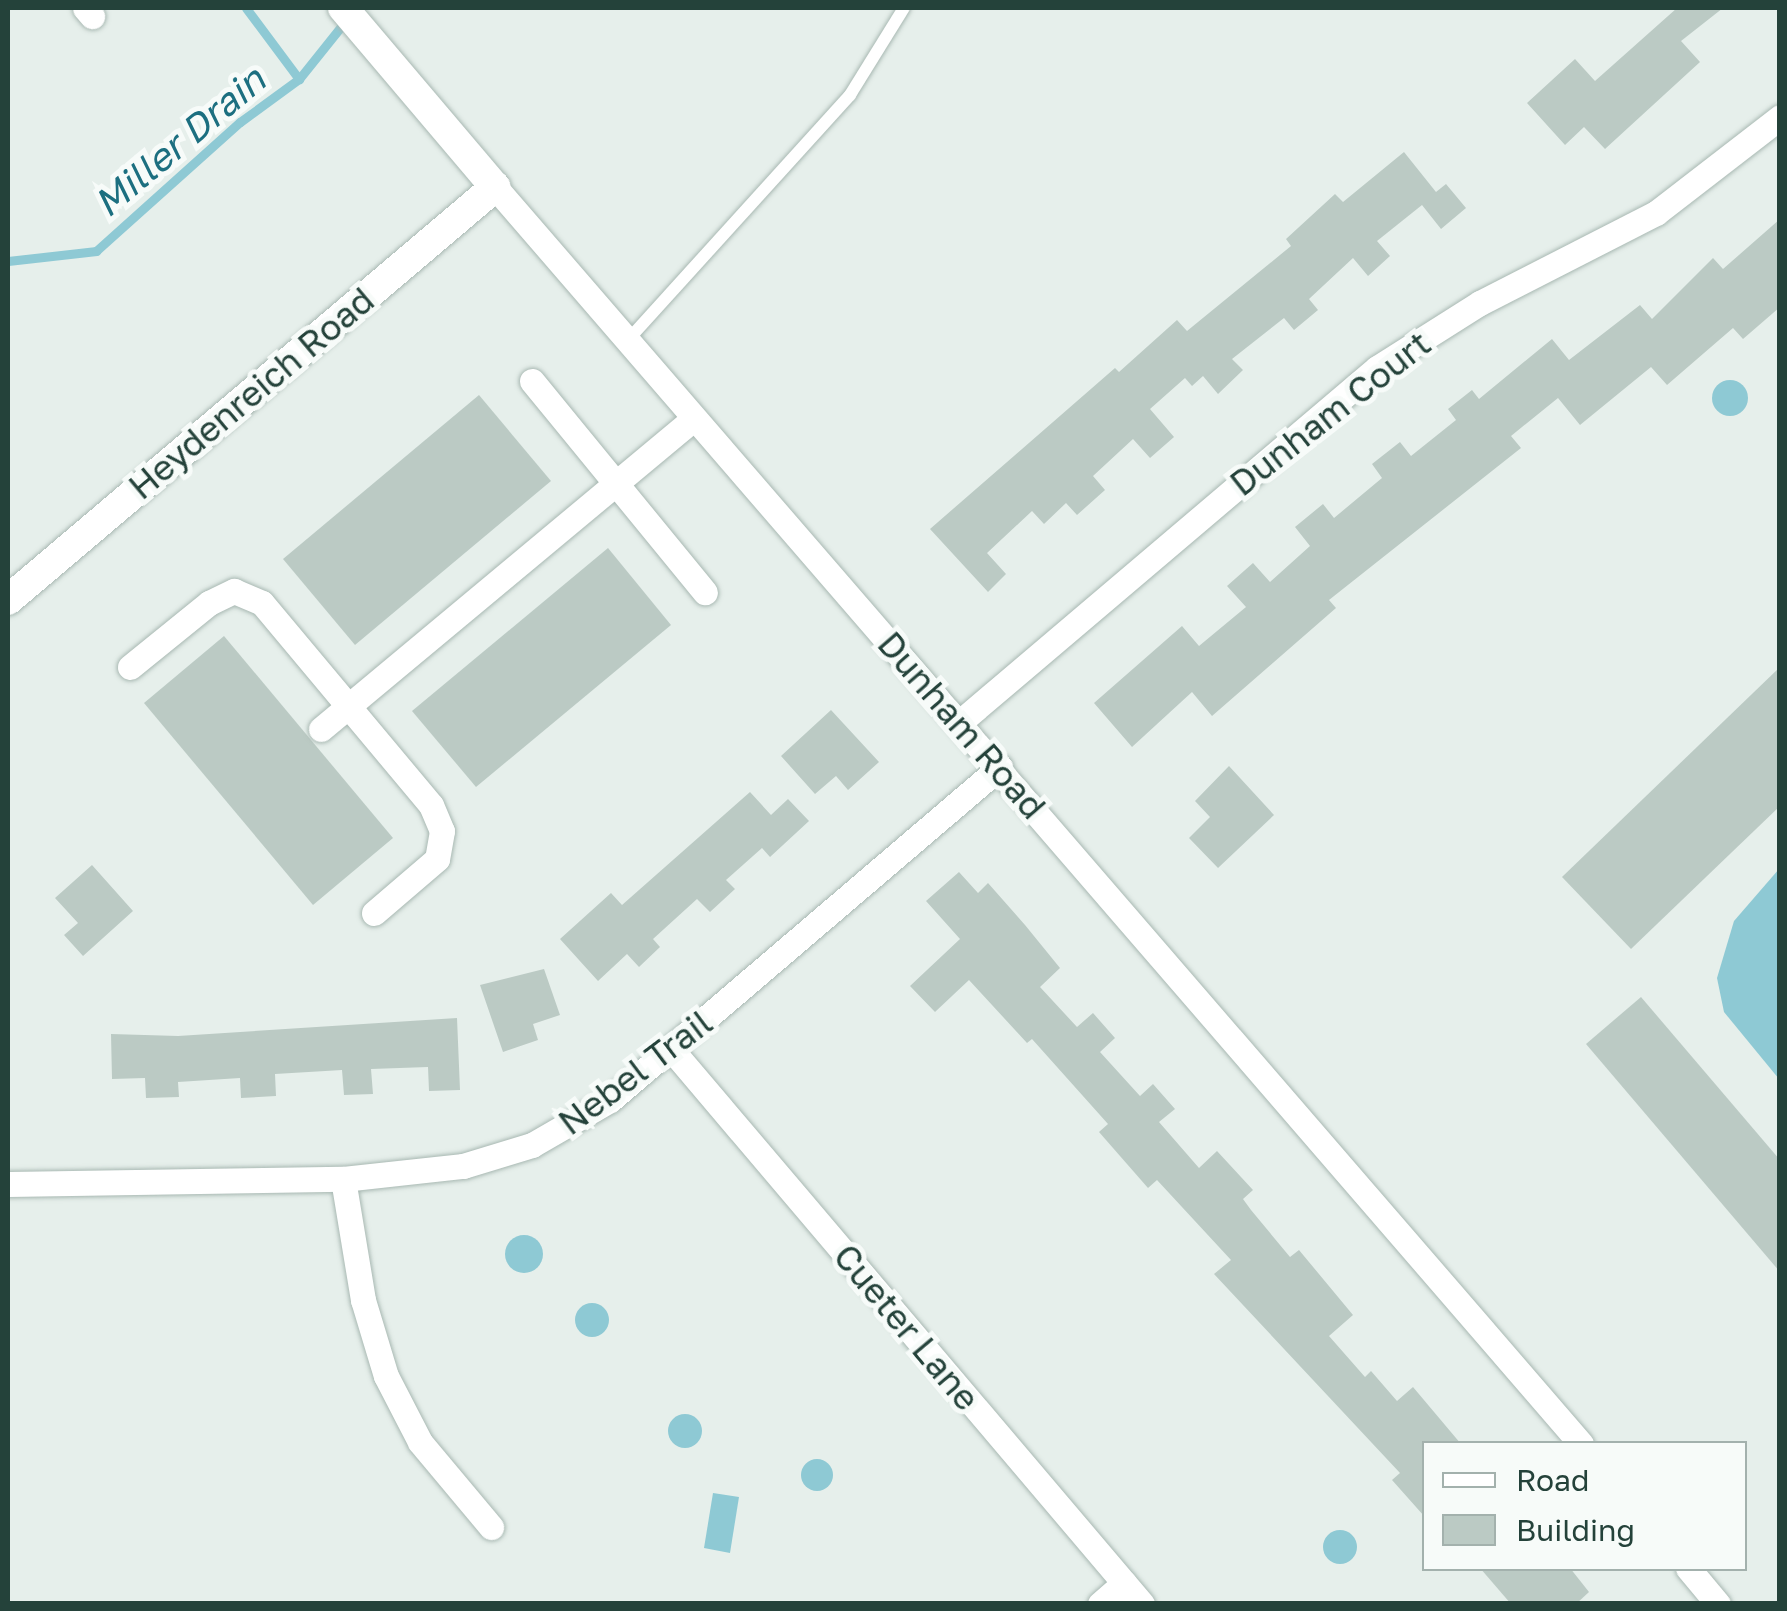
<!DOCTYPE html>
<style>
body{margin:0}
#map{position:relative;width:1787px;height:1611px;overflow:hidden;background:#e6efeb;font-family:"Golos Text",sans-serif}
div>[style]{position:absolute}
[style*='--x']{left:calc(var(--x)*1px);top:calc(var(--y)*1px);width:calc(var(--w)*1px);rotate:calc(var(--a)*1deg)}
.water>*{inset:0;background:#8ec9d4}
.round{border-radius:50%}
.stream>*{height:9px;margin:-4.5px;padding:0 4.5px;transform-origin:4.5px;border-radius:4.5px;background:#8ec9d4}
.building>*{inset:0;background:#bbcac4}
.roads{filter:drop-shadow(0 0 2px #a8b8b2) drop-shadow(0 0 2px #a8b8b2)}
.lane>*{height:12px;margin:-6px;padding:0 6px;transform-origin:6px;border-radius:6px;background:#fff}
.street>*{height:25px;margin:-12.5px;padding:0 12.5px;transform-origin:12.5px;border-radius:12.5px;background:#fff}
.secondary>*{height:30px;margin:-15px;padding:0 15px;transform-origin:15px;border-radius:15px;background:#fff}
span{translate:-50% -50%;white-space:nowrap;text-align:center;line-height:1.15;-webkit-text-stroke:10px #f7fbf9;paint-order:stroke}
.street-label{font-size:35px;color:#24423a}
.water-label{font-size:38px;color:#1c6f80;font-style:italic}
.frame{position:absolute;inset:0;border:10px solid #24423a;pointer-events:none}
.legend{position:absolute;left:1422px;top:1441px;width:325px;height:130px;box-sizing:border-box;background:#f7fbf9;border:2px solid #a3b1ad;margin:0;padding:12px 18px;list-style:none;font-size:30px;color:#24423a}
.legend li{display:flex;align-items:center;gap:20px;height:50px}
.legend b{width:50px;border:2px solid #a3b1ad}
</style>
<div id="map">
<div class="water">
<i class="round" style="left:1712px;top:380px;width:36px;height:36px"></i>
<i style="clip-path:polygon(1779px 869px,1779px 1079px,1724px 1012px,1717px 978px,1734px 921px)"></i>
<i class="round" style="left:505px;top:1235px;width:38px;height:38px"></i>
<i class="round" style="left:575px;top:1303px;width:34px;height:34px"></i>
<i class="round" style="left:668px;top:1414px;width:34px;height:34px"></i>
<i class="round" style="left:801px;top:1459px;width:32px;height:32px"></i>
<i style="clip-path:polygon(713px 1493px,739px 1497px,730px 1553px,704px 1548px)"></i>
<i class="round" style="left:1323px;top:1530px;width:34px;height:34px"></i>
</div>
<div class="stream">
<i style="--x:246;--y:8;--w:89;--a:53.3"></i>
<i style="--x:8;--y:261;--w:89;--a:-6.5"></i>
<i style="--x:96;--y:251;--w:193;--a:-41.9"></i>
<i style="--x:240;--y:122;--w:73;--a:-36.1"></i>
<i style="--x:299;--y:79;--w:77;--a:-51.3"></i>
</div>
<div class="building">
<i style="clip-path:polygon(1677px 8px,1723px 8px,1681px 41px,1700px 62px,1605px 149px,1584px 127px,1565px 145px,1527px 103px,1575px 59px,1595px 81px)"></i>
<i style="clip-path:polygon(1404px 152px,1436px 192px,1446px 184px,1466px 208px,1441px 229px,1422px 205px,1377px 241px,1390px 256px,1368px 276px,1353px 258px,1309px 299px,1318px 310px,1294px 330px,1284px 318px,1232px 359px,1243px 370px,1218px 394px,1203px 376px,1192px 386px,1185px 378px,1150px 409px,1174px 437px,1150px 458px,1133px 439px,1093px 476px,1105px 490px,1077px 515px,1066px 503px,1044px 524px,1032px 511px,987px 553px,1006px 574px,988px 592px,930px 529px,1115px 368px,1119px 372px,1177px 320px,1187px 331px,1291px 246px,1286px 239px,1335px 194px,1343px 202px)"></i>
<i style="clip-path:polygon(1780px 219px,1780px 307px,1743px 339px,1733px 328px,1667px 385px,1651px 367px,1580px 425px,1558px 398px,1511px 436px,1521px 448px,1329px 600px,1336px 608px,1212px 716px,1192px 692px,1132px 747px,1094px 703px,1182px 626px,1199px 646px,1246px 607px,1227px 586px,1253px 563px,1270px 582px,1310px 546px,1295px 527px,1323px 504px,1334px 518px,1382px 478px,1372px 464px,1400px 442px,1411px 456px,1456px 420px,1448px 409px,1472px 390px,1479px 399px,1552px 339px,1569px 360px,1640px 305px,1652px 319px,1713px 258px,1723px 269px)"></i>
<i style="clip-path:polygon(479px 395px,551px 481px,355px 645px,283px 559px)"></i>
<i style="clip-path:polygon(608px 548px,671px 625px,476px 787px,412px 711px)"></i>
<i style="clip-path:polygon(224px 636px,393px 838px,313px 905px,144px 703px)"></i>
<i style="clip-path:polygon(1780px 667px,1780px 806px,1631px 949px,1562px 877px)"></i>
<i style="clip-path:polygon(831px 710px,879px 762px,848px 790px,836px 776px,815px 794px,781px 756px)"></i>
<i style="clip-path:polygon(1229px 766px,1274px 815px,1218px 868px,1189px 838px,1210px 817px,1195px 801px)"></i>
<i style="clip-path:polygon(750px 792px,771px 815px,788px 799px,809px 821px,770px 857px,762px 848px,726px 880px,735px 889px,710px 912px,697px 899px,653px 939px,660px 947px,639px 967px,627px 954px,598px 981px,560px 939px,611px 893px,622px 905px)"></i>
<i style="clip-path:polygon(92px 865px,133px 911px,83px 956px,64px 935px,78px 923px,55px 898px)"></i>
<i style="clip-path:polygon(959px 872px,978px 893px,988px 883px,1025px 925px,1060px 968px,1040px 987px,1077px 1027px,1093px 1013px,1115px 1038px,1100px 1052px,1140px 1096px,1153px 1084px,1175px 1109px,1159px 1122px,1199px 1168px,1217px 1151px,1253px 1190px,1243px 1199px,1251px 1210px,1290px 1257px,1299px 1250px,1353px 1315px,1329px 1336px,1365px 1377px,1371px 1371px,1397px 1401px,1413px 1387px,1461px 1444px,1424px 1444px,1424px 1516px,1392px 1480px,1400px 1473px,1214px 1274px,1231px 1260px,1157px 1180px,1148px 1188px,1099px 1132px,1108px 1124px,1032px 1039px,1027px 1043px,969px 980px,935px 1012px,910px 986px,960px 939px,926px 901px)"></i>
<i style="clip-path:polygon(544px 969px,560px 1015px,533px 1024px,538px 1040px,503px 1052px,480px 985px)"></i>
<i style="clip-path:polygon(1641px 997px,1780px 1160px,1780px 1272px,1586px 1044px)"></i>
<i style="clip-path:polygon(457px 1018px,460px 1090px,429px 1091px,428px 1067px,371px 1069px,373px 1094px,344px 1095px,342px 1070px,275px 1074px,276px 1096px,241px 1098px,240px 1078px,178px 1082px,179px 1097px,146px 1098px,145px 1078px,112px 1079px,111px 1034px,178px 1036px)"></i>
<i style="clip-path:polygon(1480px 1568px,1570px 1568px,1589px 1592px,1576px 1604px,1511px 1604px)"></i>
</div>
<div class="roads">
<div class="lane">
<i style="--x:627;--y:341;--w:332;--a:-47.8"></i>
<i style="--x:850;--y:95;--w:102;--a:-58.2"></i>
</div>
<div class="street">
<i style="--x:85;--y:8;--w:11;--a:49"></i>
<i style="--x:495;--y:187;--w:1661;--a:49.17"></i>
<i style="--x:532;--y:381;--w:273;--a:50.7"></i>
<i style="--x:130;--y:667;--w:102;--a:-39"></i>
<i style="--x:209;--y:603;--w:28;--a:-26"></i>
<i style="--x:234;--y:591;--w:30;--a:23"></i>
<i style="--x:262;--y:603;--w:263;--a:50.1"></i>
<i style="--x:431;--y:805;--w:28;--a:67"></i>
<i style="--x:442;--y:831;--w:28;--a:100"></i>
<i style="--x:437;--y:859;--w:83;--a:139.4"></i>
<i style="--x:960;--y:722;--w:547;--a:-40.33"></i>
<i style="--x:1377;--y:368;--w:122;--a:-32.3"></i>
<i style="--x:1480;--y:303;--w:198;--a:-27.1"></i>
<i style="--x:1656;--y:213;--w:157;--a:-37.7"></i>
<i style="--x:321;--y:729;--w:483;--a:-39.8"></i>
<i style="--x:672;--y:1050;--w:727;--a:49.69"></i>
<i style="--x:343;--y:1179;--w:123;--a:80.6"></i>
<i style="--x:363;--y:1300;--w:79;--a:73.2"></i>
<i style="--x:386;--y:1376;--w:74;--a:62.7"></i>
<i style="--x:420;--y:1442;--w:111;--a:50.1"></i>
<i style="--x:8;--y:1184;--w:335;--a:-0.9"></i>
<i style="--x:343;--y:1179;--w:121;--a:-6.2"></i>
<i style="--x:463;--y:1166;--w:72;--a:-16.9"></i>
<i style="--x:532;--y:1145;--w:90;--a:-30"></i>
<i style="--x:610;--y:1100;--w:513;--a:-40.49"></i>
<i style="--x:1688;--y:1568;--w:47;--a:50.2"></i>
<i style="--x:1100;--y:1604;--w:32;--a:-41"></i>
</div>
<div class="secondary">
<i style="--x:8;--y:600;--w:639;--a:-40.3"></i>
<i style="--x:495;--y:187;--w:235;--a:-130.3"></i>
</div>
</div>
<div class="street-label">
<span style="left:251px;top:393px;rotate:-40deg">Heydenreich Road</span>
<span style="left:1330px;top:413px;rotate:-38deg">Dunham Court</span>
<span style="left:962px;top:725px;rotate:49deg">Dunham Road</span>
<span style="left:635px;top:1072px;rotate:-37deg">Nebel Trail</span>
<span style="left:907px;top:1327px;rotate:50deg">Cueter Lane</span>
</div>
<div class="water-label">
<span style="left:179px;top:141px;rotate:-40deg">Miller Drain</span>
</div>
<div class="frame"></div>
<ul class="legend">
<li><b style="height:12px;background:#fff"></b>Road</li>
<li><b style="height:28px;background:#bbcac4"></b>Building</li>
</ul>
</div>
